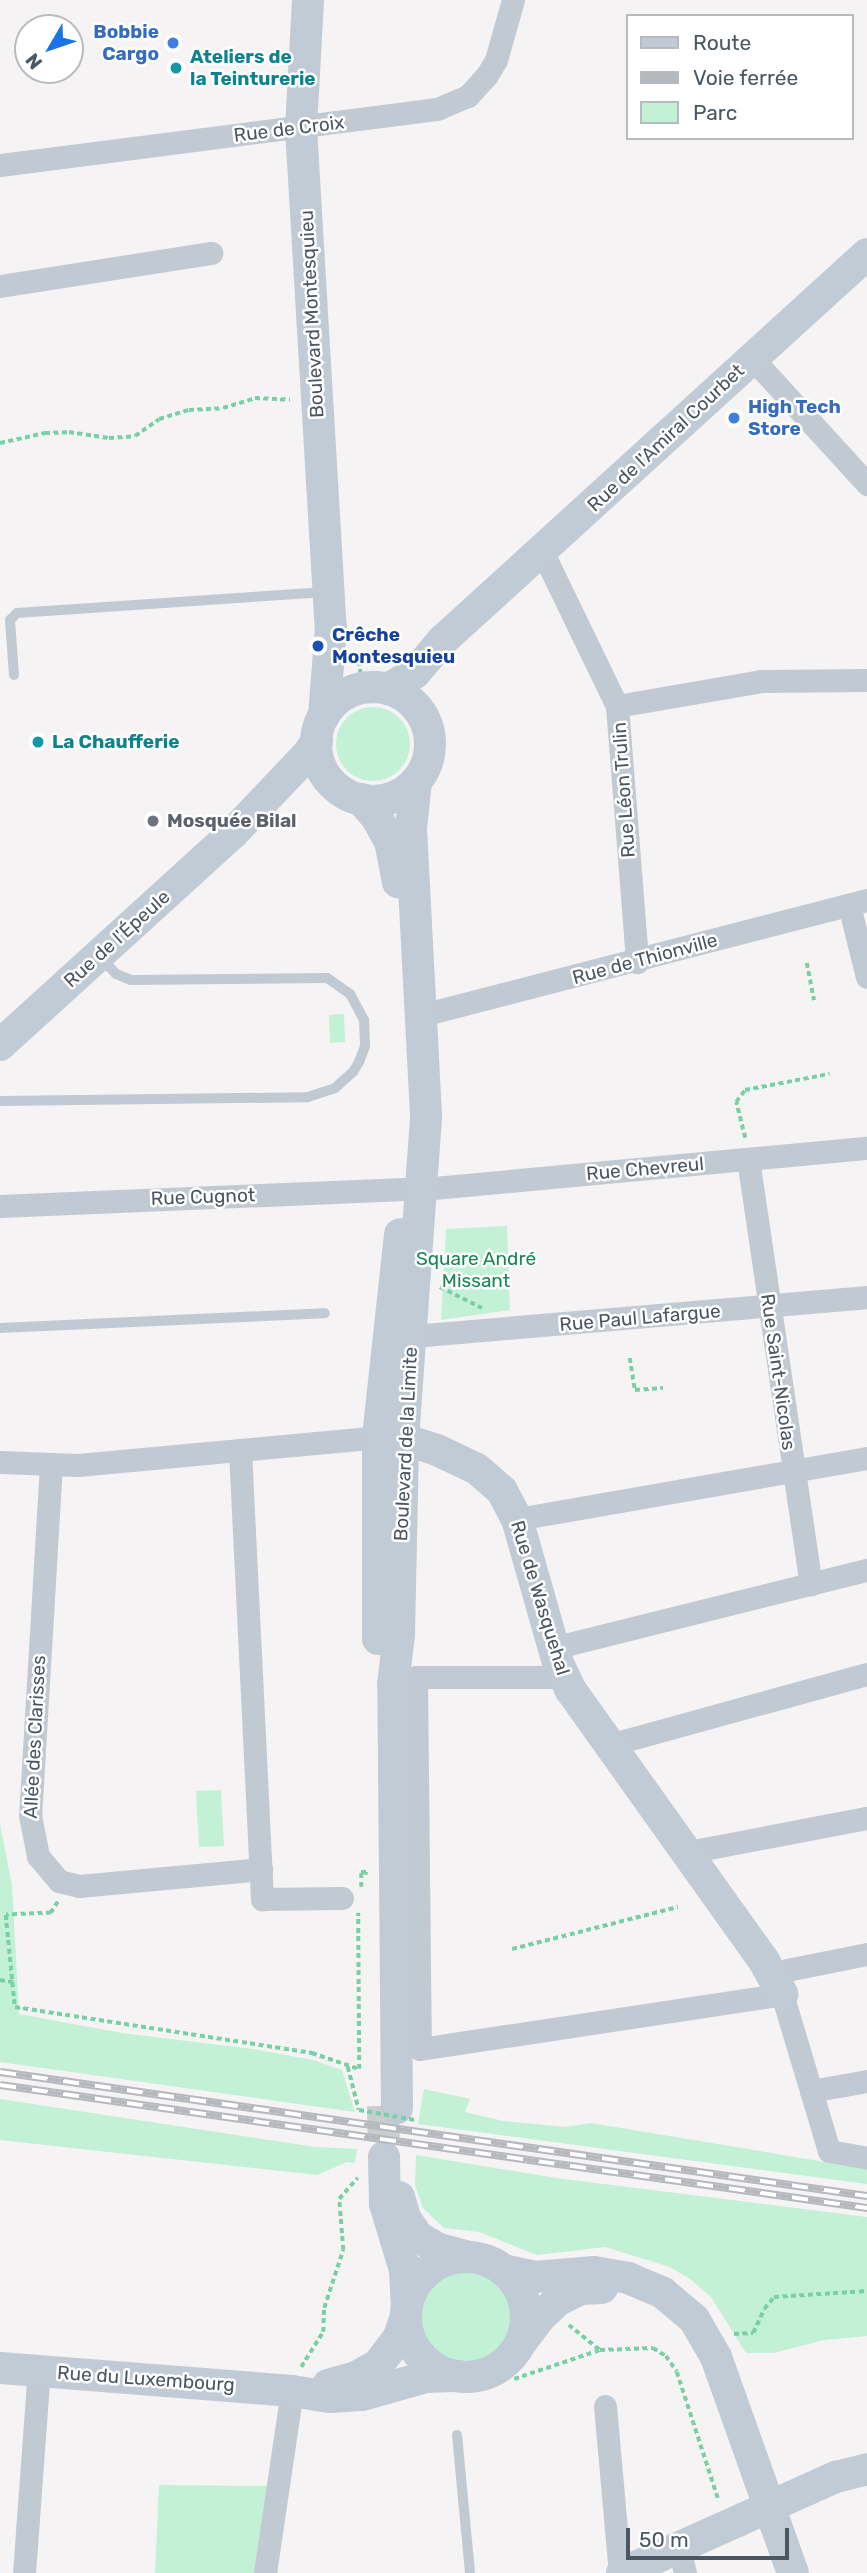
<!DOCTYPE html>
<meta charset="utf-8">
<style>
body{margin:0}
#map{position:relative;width:867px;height:2573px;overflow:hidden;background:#f5f3f3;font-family:Rubik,sans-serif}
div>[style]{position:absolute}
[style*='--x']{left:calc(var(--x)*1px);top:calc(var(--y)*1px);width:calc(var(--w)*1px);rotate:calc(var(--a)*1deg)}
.green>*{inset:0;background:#c3f1d5}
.round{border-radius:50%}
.secondary-tunnel>*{height:32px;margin-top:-16px;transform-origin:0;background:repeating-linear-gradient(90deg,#caccce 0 32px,transparent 0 48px)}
.path>*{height:3.5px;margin-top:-1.75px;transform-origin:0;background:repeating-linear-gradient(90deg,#7ad0a6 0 5px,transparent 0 8.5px)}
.lane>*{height:10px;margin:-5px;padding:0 5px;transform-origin:5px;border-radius:5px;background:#c1cad2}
.street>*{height:23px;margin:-11.5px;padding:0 11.5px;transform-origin:11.5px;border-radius:11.5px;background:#c1cad2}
.secondary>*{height:32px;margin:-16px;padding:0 16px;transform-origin:16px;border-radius:16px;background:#c1cbd6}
.secondary>.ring{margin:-16px;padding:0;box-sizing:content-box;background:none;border:32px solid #c1cbd6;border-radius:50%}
.rail>*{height:8px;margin-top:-4px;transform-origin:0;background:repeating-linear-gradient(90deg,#fff 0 16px,#b5b8bd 0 32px);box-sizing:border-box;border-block:2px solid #b5b8bd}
.path-bridge>*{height:3.5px;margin-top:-1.75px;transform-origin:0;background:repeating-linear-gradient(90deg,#7ad0a6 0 5px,transparent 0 8.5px)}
.dots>*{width:19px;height:19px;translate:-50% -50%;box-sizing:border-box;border:4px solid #fff;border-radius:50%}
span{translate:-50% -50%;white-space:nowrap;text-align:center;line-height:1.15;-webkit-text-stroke:5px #fff;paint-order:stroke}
.shop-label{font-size:19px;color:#366cbe;font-weight:700}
.right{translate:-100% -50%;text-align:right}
.left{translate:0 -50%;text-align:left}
.culture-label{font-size:19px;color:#0d838f;font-weight:700}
.street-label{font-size:19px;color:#4a5661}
.transit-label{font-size:19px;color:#164399;font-weight:700}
.worship-label{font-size:19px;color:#5b616d;font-weight:700}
.park-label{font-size:19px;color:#17864f}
.legend{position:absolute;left:626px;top:14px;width:228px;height:126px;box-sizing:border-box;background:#fff;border:2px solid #b7bbc0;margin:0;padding:9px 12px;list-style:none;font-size:21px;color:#4a5661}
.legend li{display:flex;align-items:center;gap:14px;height:35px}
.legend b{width:35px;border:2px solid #b7bbc0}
.north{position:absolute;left:14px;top:14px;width:70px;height:70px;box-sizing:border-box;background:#fff;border:2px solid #b7bbc0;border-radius:50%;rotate:231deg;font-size:19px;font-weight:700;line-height:28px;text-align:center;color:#4a5661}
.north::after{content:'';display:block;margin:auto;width:24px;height:32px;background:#1a73e8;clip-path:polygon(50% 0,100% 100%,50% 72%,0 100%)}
.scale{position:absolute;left:626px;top:2528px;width:163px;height:32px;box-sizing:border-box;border:4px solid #4a5661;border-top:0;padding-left:9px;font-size:21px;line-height:24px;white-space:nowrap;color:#4a5661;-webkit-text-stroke:5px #fff;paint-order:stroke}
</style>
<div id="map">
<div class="green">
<i class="round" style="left:336px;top:707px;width:74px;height:74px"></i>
<i style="clip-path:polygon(344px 1014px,345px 1042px,330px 1043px,329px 1015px)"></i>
<i style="clip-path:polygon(507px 1226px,510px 1310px,441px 1320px,446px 1229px)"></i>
<i style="clip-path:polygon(221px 1790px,224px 1846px,199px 1847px,196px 1791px)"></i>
<i style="clip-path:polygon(0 1824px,12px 1885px,19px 2014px,122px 2033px,252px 2049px,313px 2060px,342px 2070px,355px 2112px,0 2062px)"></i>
<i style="clip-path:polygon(424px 2089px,470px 2099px,465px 2112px,503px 2121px,566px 2127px,591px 2123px,867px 2169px,867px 2184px,418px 2124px)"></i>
<i style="clip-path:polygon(0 2099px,315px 2147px,357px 2149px,355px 2163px,347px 2162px,317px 2175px,0 2140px)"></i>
<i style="clip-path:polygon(416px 2155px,556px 2178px,867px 2217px,867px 2336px,824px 2340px,774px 2353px,746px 2353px,711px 2297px,690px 2279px,670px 2267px,605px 2247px,537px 2255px,479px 2232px,444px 2228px,423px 2208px,415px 2185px)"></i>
<i class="round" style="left:422px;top:2272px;width:90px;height:90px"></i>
<i style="clip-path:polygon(159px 2485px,268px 2486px,256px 2573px,155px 2573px)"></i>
</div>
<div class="secondary-tunnel">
<i style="--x:383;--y:2106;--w:51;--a:88.9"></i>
</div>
<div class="path">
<i style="--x:0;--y:443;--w:46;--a:-12.5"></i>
<i style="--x:45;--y:433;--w:24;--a:-2"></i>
<i style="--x:69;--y:432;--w:40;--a:8.5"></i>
<i style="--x:109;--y:438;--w:26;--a:-4"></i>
<i style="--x:135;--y:436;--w:29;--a:-35"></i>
<i style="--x:159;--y:419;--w:31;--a:-17"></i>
<i style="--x:189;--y:410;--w:34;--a:-3"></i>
<i style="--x:223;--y:408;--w:34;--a:-17"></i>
<i style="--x:255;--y:398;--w:35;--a:3"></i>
<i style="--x:355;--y:664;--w:6;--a:-31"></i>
<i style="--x:360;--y:661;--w:18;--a:87"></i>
<i style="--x:807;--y:963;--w:38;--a:79"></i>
<i style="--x:745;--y:1138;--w:37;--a:-104"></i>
<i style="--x:736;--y:1102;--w:15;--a:-53"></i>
<i style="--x:745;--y:1090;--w:86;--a:-10.8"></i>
<i style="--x:440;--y:1287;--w:47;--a:26.6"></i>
<i style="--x:630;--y:1358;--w:32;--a:81"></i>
<i style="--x:635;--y:1390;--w:28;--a:-4"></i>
<i style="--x:361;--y:1887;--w:15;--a:-90"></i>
<i style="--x:361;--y:1872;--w:5;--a:0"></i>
<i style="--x:366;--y:1872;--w:3;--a:90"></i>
<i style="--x:58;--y:1902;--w:13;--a:122"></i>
<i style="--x:51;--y:1913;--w:45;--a:177.5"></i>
<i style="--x:6;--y:1915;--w:92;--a:84.4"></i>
<i style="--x:15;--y:2007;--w:301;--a:8.8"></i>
<i style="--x:312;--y:2053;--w:50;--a:18.8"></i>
<i style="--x:359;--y:2069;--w:156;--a:-90.4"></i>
<i style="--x:512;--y:1949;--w:171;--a:-14.2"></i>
<i style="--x:0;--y:1980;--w:13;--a:9"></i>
<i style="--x:348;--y:2067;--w:44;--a:75.7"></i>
<i style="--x:569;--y:2325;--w:40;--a:39"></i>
<i style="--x:734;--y:2334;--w:19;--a:-3"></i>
<i style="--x:753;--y:2333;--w:26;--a:-65"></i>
<i style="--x:764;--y:2309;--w:16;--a:-50"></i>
<i style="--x:774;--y:2297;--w:93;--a:-3.7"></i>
<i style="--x:301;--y:2367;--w:41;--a:-57.8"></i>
<i style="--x:323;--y:2332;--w:24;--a:-88"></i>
<i style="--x:324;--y:2308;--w:61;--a:-71.9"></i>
<i style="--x:343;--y:2250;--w:51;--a:-94.5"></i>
<i style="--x:339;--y:2199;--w:28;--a:-49"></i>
<i style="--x:514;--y:2379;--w:91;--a:-18.6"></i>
<i style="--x:600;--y:2350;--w:53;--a:-2.2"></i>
<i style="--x:653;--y:2348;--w:15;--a:32"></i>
<i style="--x:666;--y:2356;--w:19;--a:55"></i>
<i style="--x:677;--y:2372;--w:136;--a:72"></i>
</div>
<div class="lane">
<i style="--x:14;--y:675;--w:55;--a:-94.2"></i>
<i style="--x:10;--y:620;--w:10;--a:-45"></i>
<i style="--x:17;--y:613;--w:310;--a:-3.9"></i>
<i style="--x:0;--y:1101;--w:308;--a:-0.7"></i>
<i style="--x:308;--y:1097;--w:28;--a:-18"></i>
<i style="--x:335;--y:1088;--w:24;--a:-42"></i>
<i style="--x:353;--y:1072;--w:12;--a:-59"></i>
<i style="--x:359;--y:1062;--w:17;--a:-69"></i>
<i style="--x:365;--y:1046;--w:26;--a:-92"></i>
<i style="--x:364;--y:1020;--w:30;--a:-118"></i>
<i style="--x:350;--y:994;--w:28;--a:-145"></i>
<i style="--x:327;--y:978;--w:196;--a:179.4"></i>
<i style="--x:131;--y:980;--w:16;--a:-158"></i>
<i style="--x:116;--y:974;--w:23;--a:-133"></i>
<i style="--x:0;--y:1328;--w:325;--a:-2.6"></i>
<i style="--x:457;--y:2435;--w:139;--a:84.6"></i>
</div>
<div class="street">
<i style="--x:0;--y:165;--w:441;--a:-7.3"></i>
<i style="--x:437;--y:109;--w:34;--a:-23"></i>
<i style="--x:468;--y:96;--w:28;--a:-48"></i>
<i style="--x:487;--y:75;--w:17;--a:-59"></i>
<i style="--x:496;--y:60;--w:62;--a:-74.2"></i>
<i style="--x:0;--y:286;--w:214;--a:-8.9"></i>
<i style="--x:752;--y:358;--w:171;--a:47.6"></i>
<i style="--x:542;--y:551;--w:172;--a:64.2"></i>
<i style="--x:617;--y:706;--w:257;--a:85.5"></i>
<i style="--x:617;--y:706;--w:146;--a:-9.8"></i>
<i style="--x:761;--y:681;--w:106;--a:-0.5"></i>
<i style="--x:849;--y:905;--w:74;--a:76"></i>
<i style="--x:422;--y:1015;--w:460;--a:-14.5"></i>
<i style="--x:748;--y:1159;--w:430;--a:81.6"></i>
<i style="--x:423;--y:1189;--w:446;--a:-5.3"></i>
<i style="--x:0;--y:1206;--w:405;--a:-2.4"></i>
<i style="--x:413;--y:1336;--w:456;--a:-4.9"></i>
<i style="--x:240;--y:1450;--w:450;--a:87.2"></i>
<i style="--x:262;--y:1899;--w:80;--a:-0.7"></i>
<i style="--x:0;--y:1462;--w:78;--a:2.2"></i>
<i style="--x:78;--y:1465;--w:301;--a:-5.3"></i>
<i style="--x:51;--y:1464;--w:352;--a:93.4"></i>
<i style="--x:30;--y:1815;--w:42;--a:79"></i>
<i style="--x:38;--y:1856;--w:33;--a:50"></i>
<i style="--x:59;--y:1881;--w:21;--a:14"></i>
<i style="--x:79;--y:1886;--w:183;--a:-5.3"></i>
<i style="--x:517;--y:1519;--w:355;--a:-9.9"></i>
<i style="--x:553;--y:1648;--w:324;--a:-14"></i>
<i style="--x:564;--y:1677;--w:148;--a:180"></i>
<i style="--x:416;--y:1677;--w:372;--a:89.4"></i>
<i style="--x:420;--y:2049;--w:366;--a:-8.6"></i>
<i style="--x:782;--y:1994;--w:164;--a:73.3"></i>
<i style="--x:829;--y:2151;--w:39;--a:10"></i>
<i style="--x:609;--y:1745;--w:268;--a:-15.4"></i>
<i style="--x:688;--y:1852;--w:182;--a:-10.8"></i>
<i style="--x:772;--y:1973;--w:97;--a:-11.3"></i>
<i style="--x:811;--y:2091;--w:57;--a:-10.1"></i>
<i style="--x:605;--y:2406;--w:168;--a:84.9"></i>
<i style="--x:679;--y:2547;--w:27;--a:77"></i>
<i style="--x:24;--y:2573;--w:203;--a:-85.8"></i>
<i style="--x:265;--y:2573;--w:184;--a:-81.6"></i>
</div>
<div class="secondary">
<i style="--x:308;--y:0;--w:128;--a:93.1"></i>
<i style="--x:301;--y:128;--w:500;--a:86.6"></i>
<i style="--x:331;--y:627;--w:89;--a:94.5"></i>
<i class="ring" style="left:316px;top:687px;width:82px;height:82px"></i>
<i style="--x:388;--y:689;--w:31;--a:-31"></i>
<i style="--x:415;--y:673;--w:43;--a:-49.7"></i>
<i style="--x:443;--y:640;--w:573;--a:-42.31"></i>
<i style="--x:361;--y:799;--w:25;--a:50"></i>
<i style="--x:377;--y:818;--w:26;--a:61"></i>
<i style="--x:390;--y:841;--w:42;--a:79"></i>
<i style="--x:0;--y:1045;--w:315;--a:-42.3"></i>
<i style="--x:233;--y:833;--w:109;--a:-46.5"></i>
<i style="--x:308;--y:754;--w:16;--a:-55"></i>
<i style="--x:383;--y:1437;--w:20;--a:6"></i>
<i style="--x:403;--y:1439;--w:36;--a:18"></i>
<i style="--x:437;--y:1450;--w:44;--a:25.4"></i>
<i style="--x:477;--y:1469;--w:33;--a:41"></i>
<i style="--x:502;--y:1491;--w:32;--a:62"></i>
<i style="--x:517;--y:1519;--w:150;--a:74.1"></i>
<i style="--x:558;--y:1663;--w:29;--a:65"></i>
<i style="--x:570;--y:1689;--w:334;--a:54.5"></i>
<i style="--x:764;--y:1961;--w:38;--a:61"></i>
<i style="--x:378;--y:1639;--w:202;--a:-90"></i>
<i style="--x:378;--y:1437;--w:204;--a:-83.8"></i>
<i style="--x:397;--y:2108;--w:423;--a:-90.5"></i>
<i style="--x:393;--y:1685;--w:50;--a:-83.2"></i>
<i style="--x:399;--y:1635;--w:196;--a:-88.8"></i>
<i style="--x:403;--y:1439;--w:325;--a:-85.9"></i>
<i style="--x:426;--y:1115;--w:287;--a:-93"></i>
<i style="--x:411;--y:828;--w:47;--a:-83.9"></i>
<i style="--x:384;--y:2157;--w:47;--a:88.8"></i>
<i style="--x:385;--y:2204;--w:69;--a:73.1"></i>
<i style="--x:405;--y:2270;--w:35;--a:87"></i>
<i style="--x:399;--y:2197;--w:22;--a:74"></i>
<i style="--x:405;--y:2218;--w:23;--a:56"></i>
<i style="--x:418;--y:2237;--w:24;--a:30"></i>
<i style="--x:439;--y:2249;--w:30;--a:15"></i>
<i class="ring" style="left:406px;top:2257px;width:88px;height:88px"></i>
<i style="--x:503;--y:2270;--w:33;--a:12"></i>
<i style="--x:535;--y:2277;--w:59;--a:-4.8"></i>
<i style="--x:594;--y:2272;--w:35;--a:10"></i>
<i style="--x:628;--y:2278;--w:38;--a:23"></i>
<i style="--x:663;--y:2293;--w:40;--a:40"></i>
<i style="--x:694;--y:2319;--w:44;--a:59.9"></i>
<i style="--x:716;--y:2357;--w:229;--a:70.4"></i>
<i style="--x:519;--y:2345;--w:34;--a:-53"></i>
<i style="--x:539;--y:2318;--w:26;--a:-43"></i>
<i style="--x:558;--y:2300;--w:25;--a:-26"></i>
<i style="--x:581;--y:2289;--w:21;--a:-3"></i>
<i style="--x:0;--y:2368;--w:293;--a:4.5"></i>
<i style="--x:292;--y:2391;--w:39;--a:9"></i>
<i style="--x:331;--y:2397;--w:31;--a:-4"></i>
<i style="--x:362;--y:2395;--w:66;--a:-15.7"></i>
<i style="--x:426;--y:2377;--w:32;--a:-2"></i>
<i style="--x:328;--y:2385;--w:29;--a:-16"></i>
<i style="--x:356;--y:2377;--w:25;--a:-29"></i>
<i style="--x:378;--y:2365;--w:35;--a:-53"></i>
<i style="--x:399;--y:2337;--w:22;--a:-72"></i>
<i style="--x:622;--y:2573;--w:235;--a:-24.2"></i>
<i style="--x:836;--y:2477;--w:32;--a:-14"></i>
</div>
<div class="rail">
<i style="--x:0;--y:2072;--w:876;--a:8.14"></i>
<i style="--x:0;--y:2085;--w:876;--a:8.07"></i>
</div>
<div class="path-bridge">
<i style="--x:359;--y:2110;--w:57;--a:10.1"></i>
</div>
<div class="dots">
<i style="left:173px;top:43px;background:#3f7fe0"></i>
<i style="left:176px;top:68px;background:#0f9aa8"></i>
<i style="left:734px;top:418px;background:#3f7fe0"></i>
<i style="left:318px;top:646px;background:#1a4fb4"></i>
<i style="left:38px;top:742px;background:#0f9aa8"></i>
<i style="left:153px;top:821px;background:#6b7280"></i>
</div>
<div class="shop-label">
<span class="right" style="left:159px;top:43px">Bobbie<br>Cargo</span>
<span class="left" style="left:748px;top:418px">High Tech<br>Store</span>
</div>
<div class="culture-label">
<span class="left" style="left:190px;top:68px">Ateliers de<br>la Teinturerie</span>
<span class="left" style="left:52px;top:742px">La Chaufferie</span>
</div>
<div class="street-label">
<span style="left:289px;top:129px;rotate:-7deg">Rue de Croix</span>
<span style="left:312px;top:314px;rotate:-93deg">Boulevard Montesquieu</span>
<span style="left:666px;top:438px;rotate:-43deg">Rue de l'Amiral Courbet</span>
<span style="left:624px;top:790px;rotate:-94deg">Rue Léon Trulin</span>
<span style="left:117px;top:939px;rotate:-42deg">Rue de l'Épeule</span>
<span style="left:645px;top:959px;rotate:-15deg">Rue de Thionville</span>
<span style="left:645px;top:1169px;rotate:-5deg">Rue Chevreul</span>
<span style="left:203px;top:1197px;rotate:-2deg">Rue Cugnot</span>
<span style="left:640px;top:1318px;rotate:-5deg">Rue Paul Lafargue</span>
<span style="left:778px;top:1372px;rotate:82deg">Rue Saint-Nicolas</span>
<span style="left:406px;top:1444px;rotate:-87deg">Boulevard de la Limite</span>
<span style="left:540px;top:1598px;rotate:73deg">Rue de Wasquehal</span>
<span style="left:35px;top:1737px;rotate:-87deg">Allée des Clarisses</span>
<span style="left:146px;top:2379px;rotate:4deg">Rue du Luxembourg</span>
</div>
<div class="transit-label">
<span class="left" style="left:332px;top:646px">Crêche<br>Montesquieu</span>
</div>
<div class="worship-label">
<span class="left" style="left:167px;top:821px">Mosquée Bilal</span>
</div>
<div class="park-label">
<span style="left:476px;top:1270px">Square André<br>Missant</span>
</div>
<ul class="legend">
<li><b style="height:9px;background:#c1cbd6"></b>Route</li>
<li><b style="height:9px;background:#b5b8bd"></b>Voie ferrée</li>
<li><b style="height:19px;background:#c3f1d5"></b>Parc</li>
</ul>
<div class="north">N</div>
<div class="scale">50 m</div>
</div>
